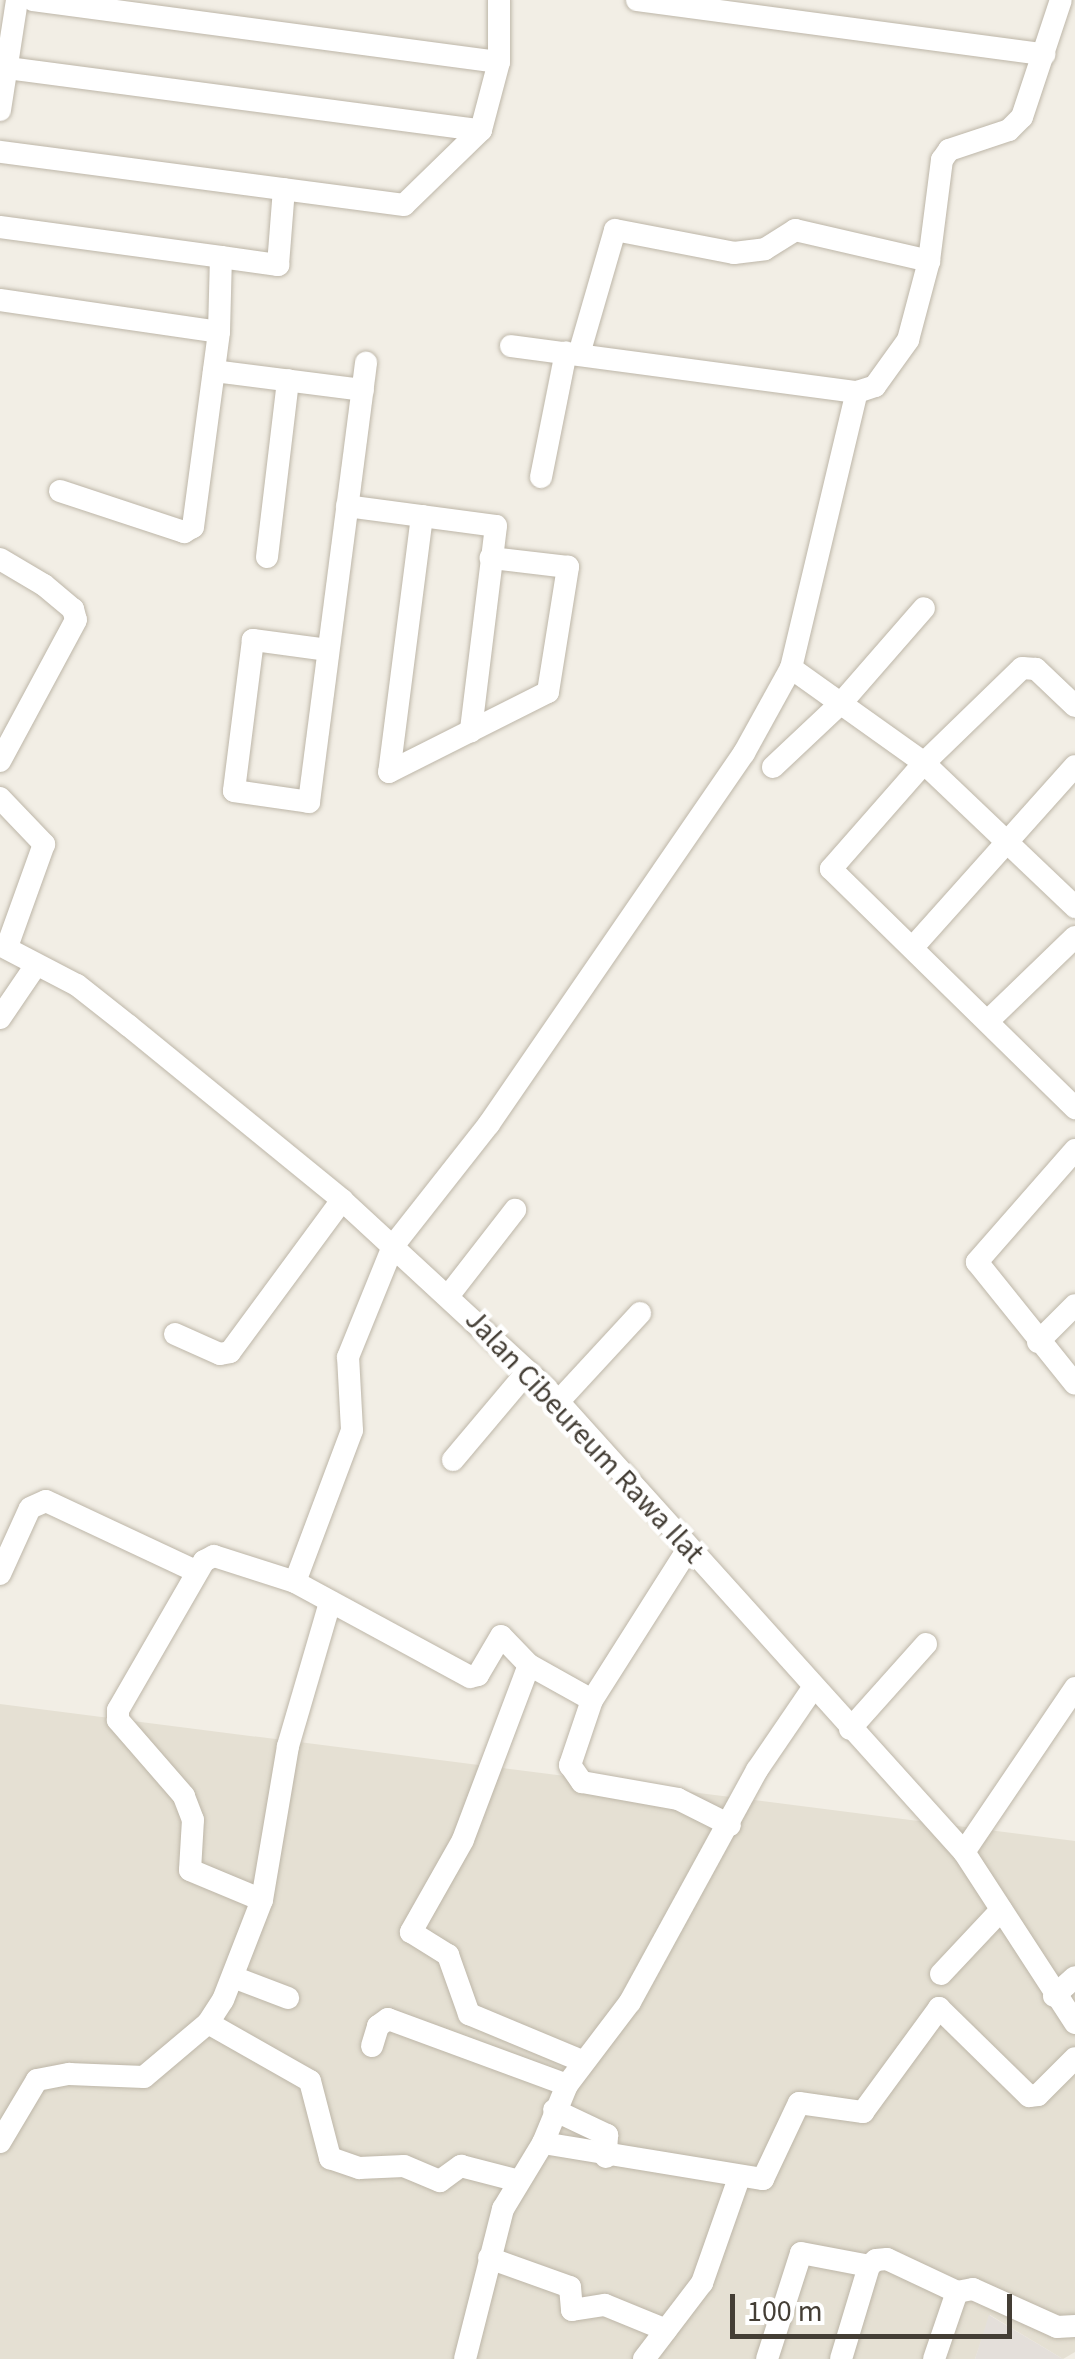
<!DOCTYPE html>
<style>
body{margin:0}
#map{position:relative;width:1075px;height:2359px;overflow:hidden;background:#f2eee5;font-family:"Source Sans 3",sans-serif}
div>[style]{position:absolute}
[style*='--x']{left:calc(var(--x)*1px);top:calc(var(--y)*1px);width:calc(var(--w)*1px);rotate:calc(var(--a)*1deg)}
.residential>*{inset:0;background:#e5e0d3}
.industrial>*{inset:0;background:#e4dfda}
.roads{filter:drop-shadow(0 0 2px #bdb6a8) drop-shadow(0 0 2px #bdb6a8)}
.minor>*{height:22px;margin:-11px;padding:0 11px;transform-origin:11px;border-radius:11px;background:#fff}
span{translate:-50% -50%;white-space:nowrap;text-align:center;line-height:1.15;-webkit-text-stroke:9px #fff;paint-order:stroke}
.street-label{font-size:30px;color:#443e35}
.scale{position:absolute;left:730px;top:2294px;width:282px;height:45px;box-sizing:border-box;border:5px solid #443e35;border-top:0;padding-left:12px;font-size:30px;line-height:35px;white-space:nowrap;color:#443e35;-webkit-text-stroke:8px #fff;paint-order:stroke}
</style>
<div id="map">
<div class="residential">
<i style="clip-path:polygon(0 1704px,1075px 1841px,1075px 2352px,1063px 2359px,990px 2315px,975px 2359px,0 2359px)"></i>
</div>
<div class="industrial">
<i style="clip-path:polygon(989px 2315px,1063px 2359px,975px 2359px)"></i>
</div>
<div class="roads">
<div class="minor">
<i style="--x:33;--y:0;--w:470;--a:7.6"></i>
<i style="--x:637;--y:0;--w:411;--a:7.6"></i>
<i style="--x:0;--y:67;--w:485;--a:7.5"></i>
<i style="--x:481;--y:130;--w:107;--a:135.8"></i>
<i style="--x:404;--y:205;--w:407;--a:-172.5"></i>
<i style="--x:0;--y:110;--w:111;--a:-81.2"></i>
<i style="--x:481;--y:130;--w:70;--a:-75.2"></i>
<i style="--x:499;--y:62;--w:62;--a:-90"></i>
<i style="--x:0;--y:227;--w:223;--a:7.7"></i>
<i style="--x:0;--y:300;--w:221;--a:8.3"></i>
<i style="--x:219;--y:332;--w:75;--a:-88.5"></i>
<i style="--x:221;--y:257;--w:58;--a:8"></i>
<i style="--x:278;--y:265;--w:76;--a:-85.5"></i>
<i style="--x:511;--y:346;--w:349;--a:7.6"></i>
<i style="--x:579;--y:354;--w:129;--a:-73.8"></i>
<i style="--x:615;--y:230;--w:121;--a:10.9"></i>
<i style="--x:734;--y:253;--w:31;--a:-7"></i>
<i style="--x:765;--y:249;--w:36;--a:-32"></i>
<i style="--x:795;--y:230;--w:138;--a:13"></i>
<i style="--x:214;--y:371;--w:150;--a:7.3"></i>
<i style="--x:541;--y:477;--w:127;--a:-78.7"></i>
<i style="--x:60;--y:491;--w:131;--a:18.3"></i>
<i style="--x:184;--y:532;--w:10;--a:-29"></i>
<i style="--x:193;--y:527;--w:197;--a:-82.4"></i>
<i style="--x:347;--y:506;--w:150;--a:7.6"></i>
<i style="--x:496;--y:526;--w:207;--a:97"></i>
<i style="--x:422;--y:516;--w:258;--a:97.3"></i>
<i style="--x:389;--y:772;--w:178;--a:-26.7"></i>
<i style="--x:548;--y:692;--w:127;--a:-80.9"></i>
<i style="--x:568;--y:567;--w:78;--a:-173.3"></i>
<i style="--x:267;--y:557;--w:178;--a:-83.2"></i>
<i style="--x:0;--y:559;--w:51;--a:30.6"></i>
<i style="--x:44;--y:585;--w:38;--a:40"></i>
<i style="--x:73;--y:609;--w:11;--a:75"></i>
<i style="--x:76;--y:620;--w:160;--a:118.3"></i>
<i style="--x:328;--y:650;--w:76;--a:-172.4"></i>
<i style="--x:253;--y:640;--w:152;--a:97.2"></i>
<i style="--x:234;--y:791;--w:76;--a:8.3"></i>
<i style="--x:309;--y:802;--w:443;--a:-82.6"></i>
<i style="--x:791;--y:668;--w:163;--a:35.5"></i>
<i style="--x:924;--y:763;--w:209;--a:43.6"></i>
<i style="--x:1075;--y:706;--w:54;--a:-136.5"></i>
<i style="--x:1036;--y:669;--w:14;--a:-176"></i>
<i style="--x:1022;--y:668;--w:136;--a:135.9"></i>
<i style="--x:924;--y:763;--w:141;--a:131.3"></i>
<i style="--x:831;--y:869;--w:342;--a:44.4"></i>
<i style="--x:773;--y:767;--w:96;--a:-43.3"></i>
<i style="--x:843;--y:701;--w:123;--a:-48.9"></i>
<i style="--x:0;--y:798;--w:64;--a:46.3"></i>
<i style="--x:44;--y:844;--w:109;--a:109.8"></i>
<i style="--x:0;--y:945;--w:87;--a:27.5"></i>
<i style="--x:77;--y:985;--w:66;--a:38.3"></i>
<i style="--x:129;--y:1026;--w:275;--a:39.2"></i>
<i style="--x:342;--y:1200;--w:277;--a:42.7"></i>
<i style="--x:546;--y:1388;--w:625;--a:47.99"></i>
<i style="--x:964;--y:1852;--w:204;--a:57"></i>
<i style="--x:914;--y:946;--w:241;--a:-48.2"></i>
<i style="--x:0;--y:1018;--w:64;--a:-55.8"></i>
<i style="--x:990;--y:1019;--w:118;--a:-44"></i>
<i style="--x:1075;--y:1150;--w:149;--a:131.2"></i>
<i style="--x:977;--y:1262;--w:156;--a:51.2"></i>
<i style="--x:449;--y:1295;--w:108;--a:-52.2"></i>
<i style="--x:175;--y:1334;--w:49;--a:24"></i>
<i style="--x:220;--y:1354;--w:10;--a:-11"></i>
<i style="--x:230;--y:1352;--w:189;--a:-53.6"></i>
<i style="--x:1038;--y:1342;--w:52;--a:-45"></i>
<i style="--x:558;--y:1402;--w:121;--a:-47.3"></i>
<i style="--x:453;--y:1460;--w:116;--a:-49.9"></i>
<i style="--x:688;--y:1549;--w:179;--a:122.4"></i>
<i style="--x:592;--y:1700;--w:69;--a:108.7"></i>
<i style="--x:570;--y:1765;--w:21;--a:55"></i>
<i style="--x:582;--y:1782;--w:97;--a:10"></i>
<i style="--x:678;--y:1799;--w:58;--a:26.6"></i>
<i style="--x:0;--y:1574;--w:72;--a:-65.6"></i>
<i style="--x:30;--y:1508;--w:17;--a:-24"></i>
<i style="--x:46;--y:1501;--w:162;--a:25.1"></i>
<i style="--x:529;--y:1665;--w:187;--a:110.7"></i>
<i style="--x:463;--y:1840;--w:106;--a:119.5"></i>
<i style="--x:411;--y:1932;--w:44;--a:31.9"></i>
<i style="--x:448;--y:1955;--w:63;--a:70.4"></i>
<i style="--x:469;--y:2014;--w:122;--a:22.6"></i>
<i style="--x:592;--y:1700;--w:72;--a:-150.9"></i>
<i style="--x:529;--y:1665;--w:40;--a:-134"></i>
<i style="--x:501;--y:1636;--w:45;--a:120.5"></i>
<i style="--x:478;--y:1675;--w:8;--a:166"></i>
<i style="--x:470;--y:1677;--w:199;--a:-151.5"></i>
<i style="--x:295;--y:1582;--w:162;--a:-69.4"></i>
<i style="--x:352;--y:1430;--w:73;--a:-93.1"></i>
<i style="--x:348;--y:1357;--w:120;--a:-67.9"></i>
<i style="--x:393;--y:1246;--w:155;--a:-51.8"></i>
<i style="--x:489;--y:1124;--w:450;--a:-55.5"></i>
<i style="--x:744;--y:753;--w:97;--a:-61.1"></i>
<i style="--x:791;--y:668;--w:284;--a:-76.6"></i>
<i style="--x:857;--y:392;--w:19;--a:-18"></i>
<i style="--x:875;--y:386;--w:57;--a:-54.3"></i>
<i style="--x:908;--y:340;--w:82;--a:-75.1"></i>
<i style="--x:929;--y:261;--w:102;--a:-82.7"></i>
<i style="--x:942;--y:160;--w:12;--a:-55"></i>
<i style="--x:949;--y:150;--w:63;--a:-18.4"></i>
<i style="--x:1009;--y:130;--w:18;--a:-45"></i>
<i style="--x:1022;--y:117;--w:123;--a:-71.6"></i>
<i style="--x:850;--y:1729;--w:114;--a:-48.2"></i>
<i style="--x:964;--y:1852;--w:198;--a:-55.9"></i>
<i style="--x:262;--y:1900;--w:78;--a:-157.4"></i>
<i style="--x:190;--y:1870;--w:50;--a:-86.6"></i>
<i style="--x:193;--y:1820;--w:26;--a:-111"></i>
<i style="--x:184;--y:1796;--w:101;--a:-131"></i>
<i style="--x:118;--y:1720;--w:10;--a:-90"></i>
<i style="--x:118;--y:1710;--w:172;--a:-60"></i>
<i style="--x:204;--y:1561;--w:11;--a:-27"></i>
<i style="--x:214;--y:1556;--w:85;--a:17.8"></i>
<i style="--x:941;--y:1974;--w:88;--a:-46.8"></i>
<i style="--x:233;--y:1977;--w:59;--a:20.9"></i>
<i style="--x:1054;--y:1996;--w:28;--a:-42"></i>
<i style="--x:208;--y:2023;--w:117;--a:29.6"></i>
<i style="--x:310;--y:2081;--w:80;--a:75.4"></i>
<i style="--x:330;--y:2158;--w:31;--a:19"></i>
<i style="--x:359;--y:2168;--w:45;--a:-2.5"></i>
<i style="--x:404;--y:2166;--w:39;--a:23"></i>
<i style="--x:440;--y:2181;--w:26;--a:-36"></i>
<i style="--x:461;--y:2166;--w:60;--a:14.5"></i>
<i style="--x:372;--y:2046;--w:21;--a:-73"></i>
<i style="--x:378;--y:2026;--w:12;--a:-35"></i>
<i style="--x:388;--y:2019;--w:191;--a:20.2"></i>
<i style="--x:554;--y:2110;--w:59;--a:25.3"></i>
<i style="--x:607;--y:2135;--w:22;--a:93"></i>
<i style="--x:0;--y:2142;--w:72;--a:-59.2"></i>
<i style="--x:37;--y:2080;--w:33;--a:-11"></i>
<i style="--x:69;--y:2074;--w:75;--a:2.3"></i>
<i style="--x:144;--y:2077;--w:84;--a:-40.2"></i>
<i style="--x:208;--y:2023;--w:27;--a:-57"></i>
<i style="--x:223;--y:2000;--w:107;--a:-68.7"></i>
<i style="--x:262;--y:1900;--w:156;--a:-80.4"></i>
<i style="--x:288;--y:1746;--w:150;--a:-73.7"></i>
<i style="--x:543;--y:2143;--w:223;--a:9.3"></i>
<i style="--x:763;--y:2179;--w:84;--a:-64.7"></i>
<i style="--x:799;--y:2103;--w:65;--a:8"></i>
<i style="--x:863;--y:2112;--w:129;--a:-53.8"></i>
<i style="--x:939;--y:2008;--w:126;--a:44.4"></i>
<i style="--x:1029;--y:2096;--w:9;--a:-6"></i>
<i style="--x:1038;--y:2095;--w:52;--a:-45"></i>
<i style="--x:489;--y:2258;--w:86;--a:19.7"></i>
<i style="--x:570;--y:2287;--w:23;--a:85"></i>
<i style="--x:572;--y:2310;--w:33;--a:-9"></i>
<i style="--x:605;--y:2305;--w:66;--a:22.3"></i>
<i style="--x:465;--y:2359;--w:155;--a:-75.8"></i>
<i style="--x:503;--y:2209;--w:77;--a:-58.8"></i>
<i style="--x:543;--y:2143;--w:63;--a:-67.5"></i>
<i style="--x:567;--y:2085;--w:104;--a:-52.8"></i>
<i style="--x:630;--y:2002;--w:264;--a:-61.3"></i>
<i style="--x:757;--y:1770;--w:99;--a:-55.7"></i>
<i style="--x:644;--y:2359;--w:96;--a:-52.7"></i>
<i style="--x:702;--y:2283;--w:111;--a:-70.6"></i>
<i style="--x:767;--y:2359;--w:111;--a:-72.2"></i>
<i style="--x:801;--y:2253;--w:69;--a:10.8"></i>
<i style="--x:841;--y:2359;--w:97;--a:-73.2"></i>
<i style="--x:869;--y:2266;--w:9;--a:-41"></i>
<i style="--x:876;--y:2260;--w:11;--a:-5"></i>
<i style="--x:887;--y:2259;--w:77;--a:25.2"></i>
<i style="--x:934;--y:2359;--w:71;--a:-71.1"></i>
<i style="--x:957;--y:2292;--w:16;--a:-11"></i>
<i style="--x:973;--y:2289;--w:92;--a:24.3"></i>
<i style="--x:1057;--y:2327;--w:18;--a:-3"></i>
</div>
</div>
<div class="street-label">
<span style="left:584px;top:1437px;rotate:47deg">Jalan Cibeureum Rawa Ilat</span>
</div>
<div class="scale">100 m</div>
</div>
